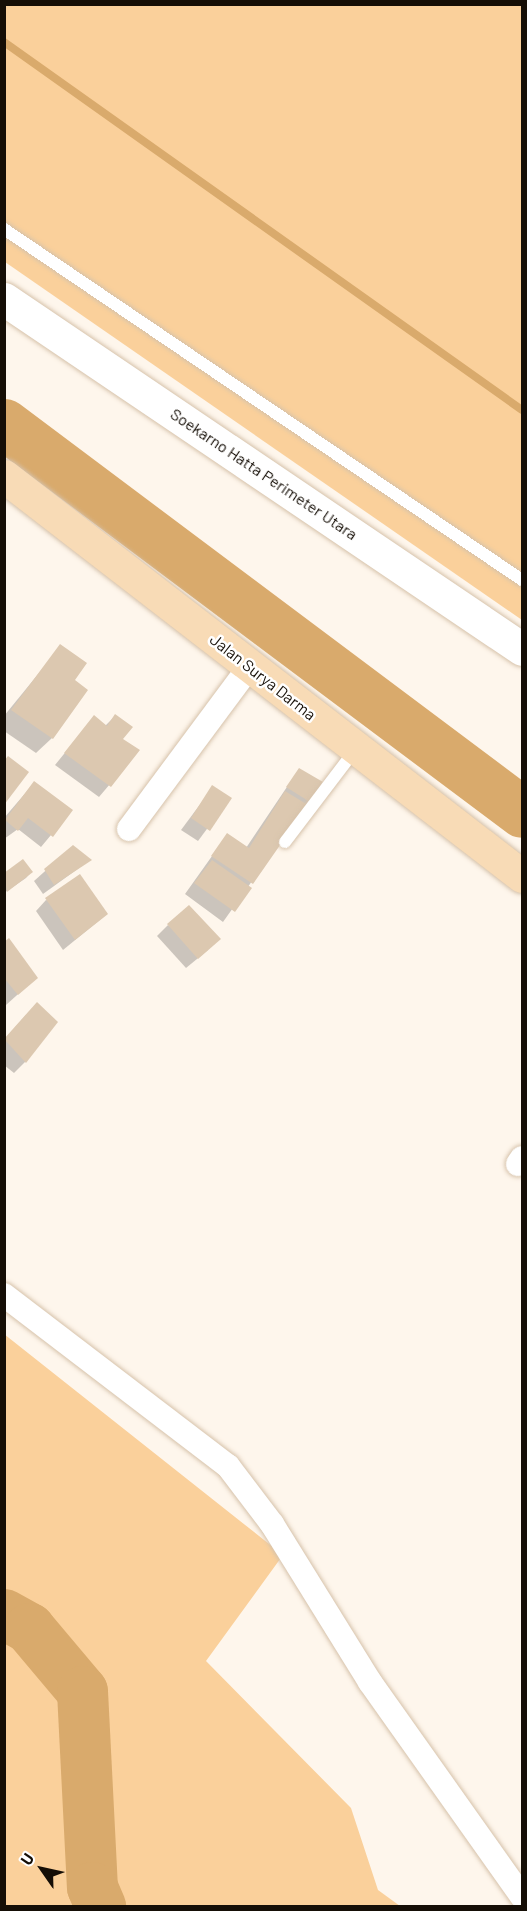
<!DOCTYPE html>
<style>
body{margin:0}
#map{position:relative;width:527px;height:1911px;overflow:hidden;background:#fef6ec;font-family:Barlow,sans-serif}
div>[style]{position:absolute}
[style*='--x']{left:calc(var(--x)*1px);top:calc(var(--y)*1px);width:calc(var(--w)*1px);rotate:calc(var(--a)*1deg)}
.green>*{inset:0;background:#fad09b}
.shadow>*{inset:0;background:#0003}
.stream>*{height:8px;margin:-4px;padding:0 4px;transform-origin:4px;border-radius:4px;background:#d9aa6c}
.river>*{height:51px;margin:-25.5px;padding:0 25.5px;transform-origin:25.5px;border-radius:25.5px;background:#d9aa6c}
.building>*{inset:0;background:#dcc8b0}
.roads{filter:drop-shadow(0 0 2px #d6c2aa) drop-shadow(0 0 2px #d6c2aa)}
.lane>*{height:12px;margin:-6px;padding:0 6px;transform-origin:6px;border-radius:6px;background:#fff}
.street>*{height:24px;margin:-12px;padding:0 12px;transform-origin:12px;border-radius:12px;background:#fff}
.secondary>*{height:33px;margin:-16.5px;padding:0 16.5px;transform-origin:16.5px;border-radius:16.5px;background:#fff}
.primary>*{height:33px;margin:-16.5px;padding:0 16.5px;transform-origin:16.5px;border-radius:16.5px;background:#f8dbb6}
span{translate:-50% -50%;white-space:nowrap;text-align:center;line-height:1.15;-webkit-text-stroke:5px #fff;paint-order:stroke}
.street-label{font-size:16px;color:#150e06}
.frame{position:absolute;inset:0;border:6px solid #150e06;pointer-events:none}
.north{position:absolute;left:12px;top:1839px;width:60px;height:60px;-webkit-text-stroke:4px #fff;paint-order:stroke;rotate:304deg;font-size:16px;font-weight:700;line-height:24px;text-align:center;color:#150e06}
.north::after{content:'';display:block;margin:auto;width:21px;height:27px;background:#150e06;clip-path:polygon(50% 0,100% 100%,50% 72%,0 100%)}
</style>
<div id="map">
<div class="green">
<i style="clip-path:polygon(5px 5px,522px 5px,522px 620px,5px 262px)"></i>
<i style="clip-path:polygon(4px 1334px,283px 1555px,206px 1661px,351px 1808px,378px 1890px,400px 1906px,5px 1906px)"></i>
</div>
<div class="shadow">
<i style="clip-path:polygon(61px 646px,73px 681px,52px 738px,36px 753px,4px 731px,4px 716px)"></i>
<i style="clip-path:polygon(115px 716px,121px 739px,138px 751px,99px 797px,55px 765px,94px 717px,105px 726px)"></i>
<i style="clip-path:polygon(299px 769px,309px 801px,223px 922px,185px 894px,227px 835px,246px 848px)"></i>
<i style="clip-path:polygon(34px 783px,71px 811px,41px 847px,18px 829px,4px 839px,4px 818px)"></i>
<i style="clip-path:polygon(213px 787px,230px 798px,198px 841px,181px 830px)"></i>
<i style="clip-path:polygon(72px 847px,90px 860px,43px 894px,34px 881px)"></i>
<i style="clip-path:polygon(31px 872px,26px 878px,4px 893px,4px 875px)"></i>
<i style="clip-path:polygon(46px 900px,107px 914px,63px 950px,36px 911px)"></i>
<i style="clip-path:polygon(168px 925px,208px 950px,186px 968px,157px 936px)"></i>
<i style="clip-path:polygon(4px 943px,36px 978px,6px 1005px,4px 1003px)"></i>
<i style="clip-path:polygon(26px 1015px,25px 1062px,14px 1073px,4px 1065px,4px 1040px)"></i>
</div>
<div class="stream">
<i style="--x:4;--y:42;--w:635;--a:35.39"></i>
</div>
<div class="river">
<i style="--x:4;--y:424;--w:647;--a:36.83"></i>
<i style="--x:4;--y:1614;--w:29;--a:29"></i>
<i style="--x:29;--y:1628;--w:82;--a:49.9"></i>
<i style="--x:82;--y:1691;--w:196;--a:87.1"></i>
<i style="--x:92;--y:1887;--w:21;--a:67"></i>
</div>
<div class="building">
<i style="clip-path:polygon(60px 644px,87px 663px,75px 680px,88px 690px,53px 739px,11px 710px)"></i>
<i style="clip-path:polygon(115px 714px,133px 727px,123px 739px,140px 750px,111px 787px,64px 753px,94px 715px,107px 726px)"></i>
<i style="clip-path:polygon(8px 756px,29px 772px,4px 805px,4px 761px)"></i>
<i style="clip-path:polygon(299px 768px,323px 782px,310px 802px,286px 787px)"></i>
<i style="clip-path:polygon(34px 781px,73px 810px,53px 837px,28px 818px,18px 831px,5px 820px)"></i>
<i style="clip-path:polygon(212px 785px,232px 798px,210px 831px,191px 818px)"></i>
<i style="clip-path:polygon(285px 791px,308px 805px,253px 884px,211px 856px,227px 833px,249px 848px)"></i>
<i style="clip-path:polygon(73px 845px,92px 860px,54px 885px,44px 869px)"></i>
<i style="clip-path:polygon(23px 859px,33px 872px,7px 892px,4px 873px)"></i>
<i style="clip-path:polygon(212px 860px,252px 888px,235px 912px,194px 883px)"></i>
<i style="clip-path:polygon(80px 874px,108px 914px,75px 940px,45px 898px)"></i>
<i style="clip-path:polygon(189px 905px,221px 939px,198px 959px,167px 924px)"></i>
<i style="clip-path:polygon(9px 938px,38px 978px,18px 995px,4px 978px,4px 942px)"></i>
<i style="clip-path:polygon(37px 1002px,58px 1022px,26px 1063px,4px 1039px)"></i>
</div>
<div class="roads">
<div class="lane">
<i style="--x:4;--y:229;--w:626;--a:34.12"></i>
<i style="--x:285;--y:842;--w:116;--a:-52.7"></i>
</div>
<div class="street">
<i style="--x:129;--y:829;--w:203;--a:-53.4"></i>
<i style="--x:518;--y:1164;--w:7;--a:-56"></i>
<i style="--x:4;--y:1295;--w:282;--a:37.4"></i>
<i style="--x:228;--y:1466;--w:73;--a:52.8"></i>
<i style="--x:272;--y:1524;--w:186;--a:58.2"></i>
<i style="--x:370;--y:1682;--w:263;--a:54.7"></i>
</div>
<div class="secondary">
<i style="--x:4;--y:299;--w:625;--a:34.05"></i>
</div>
<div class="primary">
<i style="--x:4;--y:476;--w:654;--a:37.68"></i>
</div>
</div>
<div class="street-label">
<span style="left:264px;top:474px;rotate:34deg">Soekarno Hatta Perimeter Utara</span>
<span style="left:263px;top:677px;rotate:38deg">Jalan Surya Darma</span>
</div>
<div class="frame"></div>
<div class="north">U</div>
</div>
